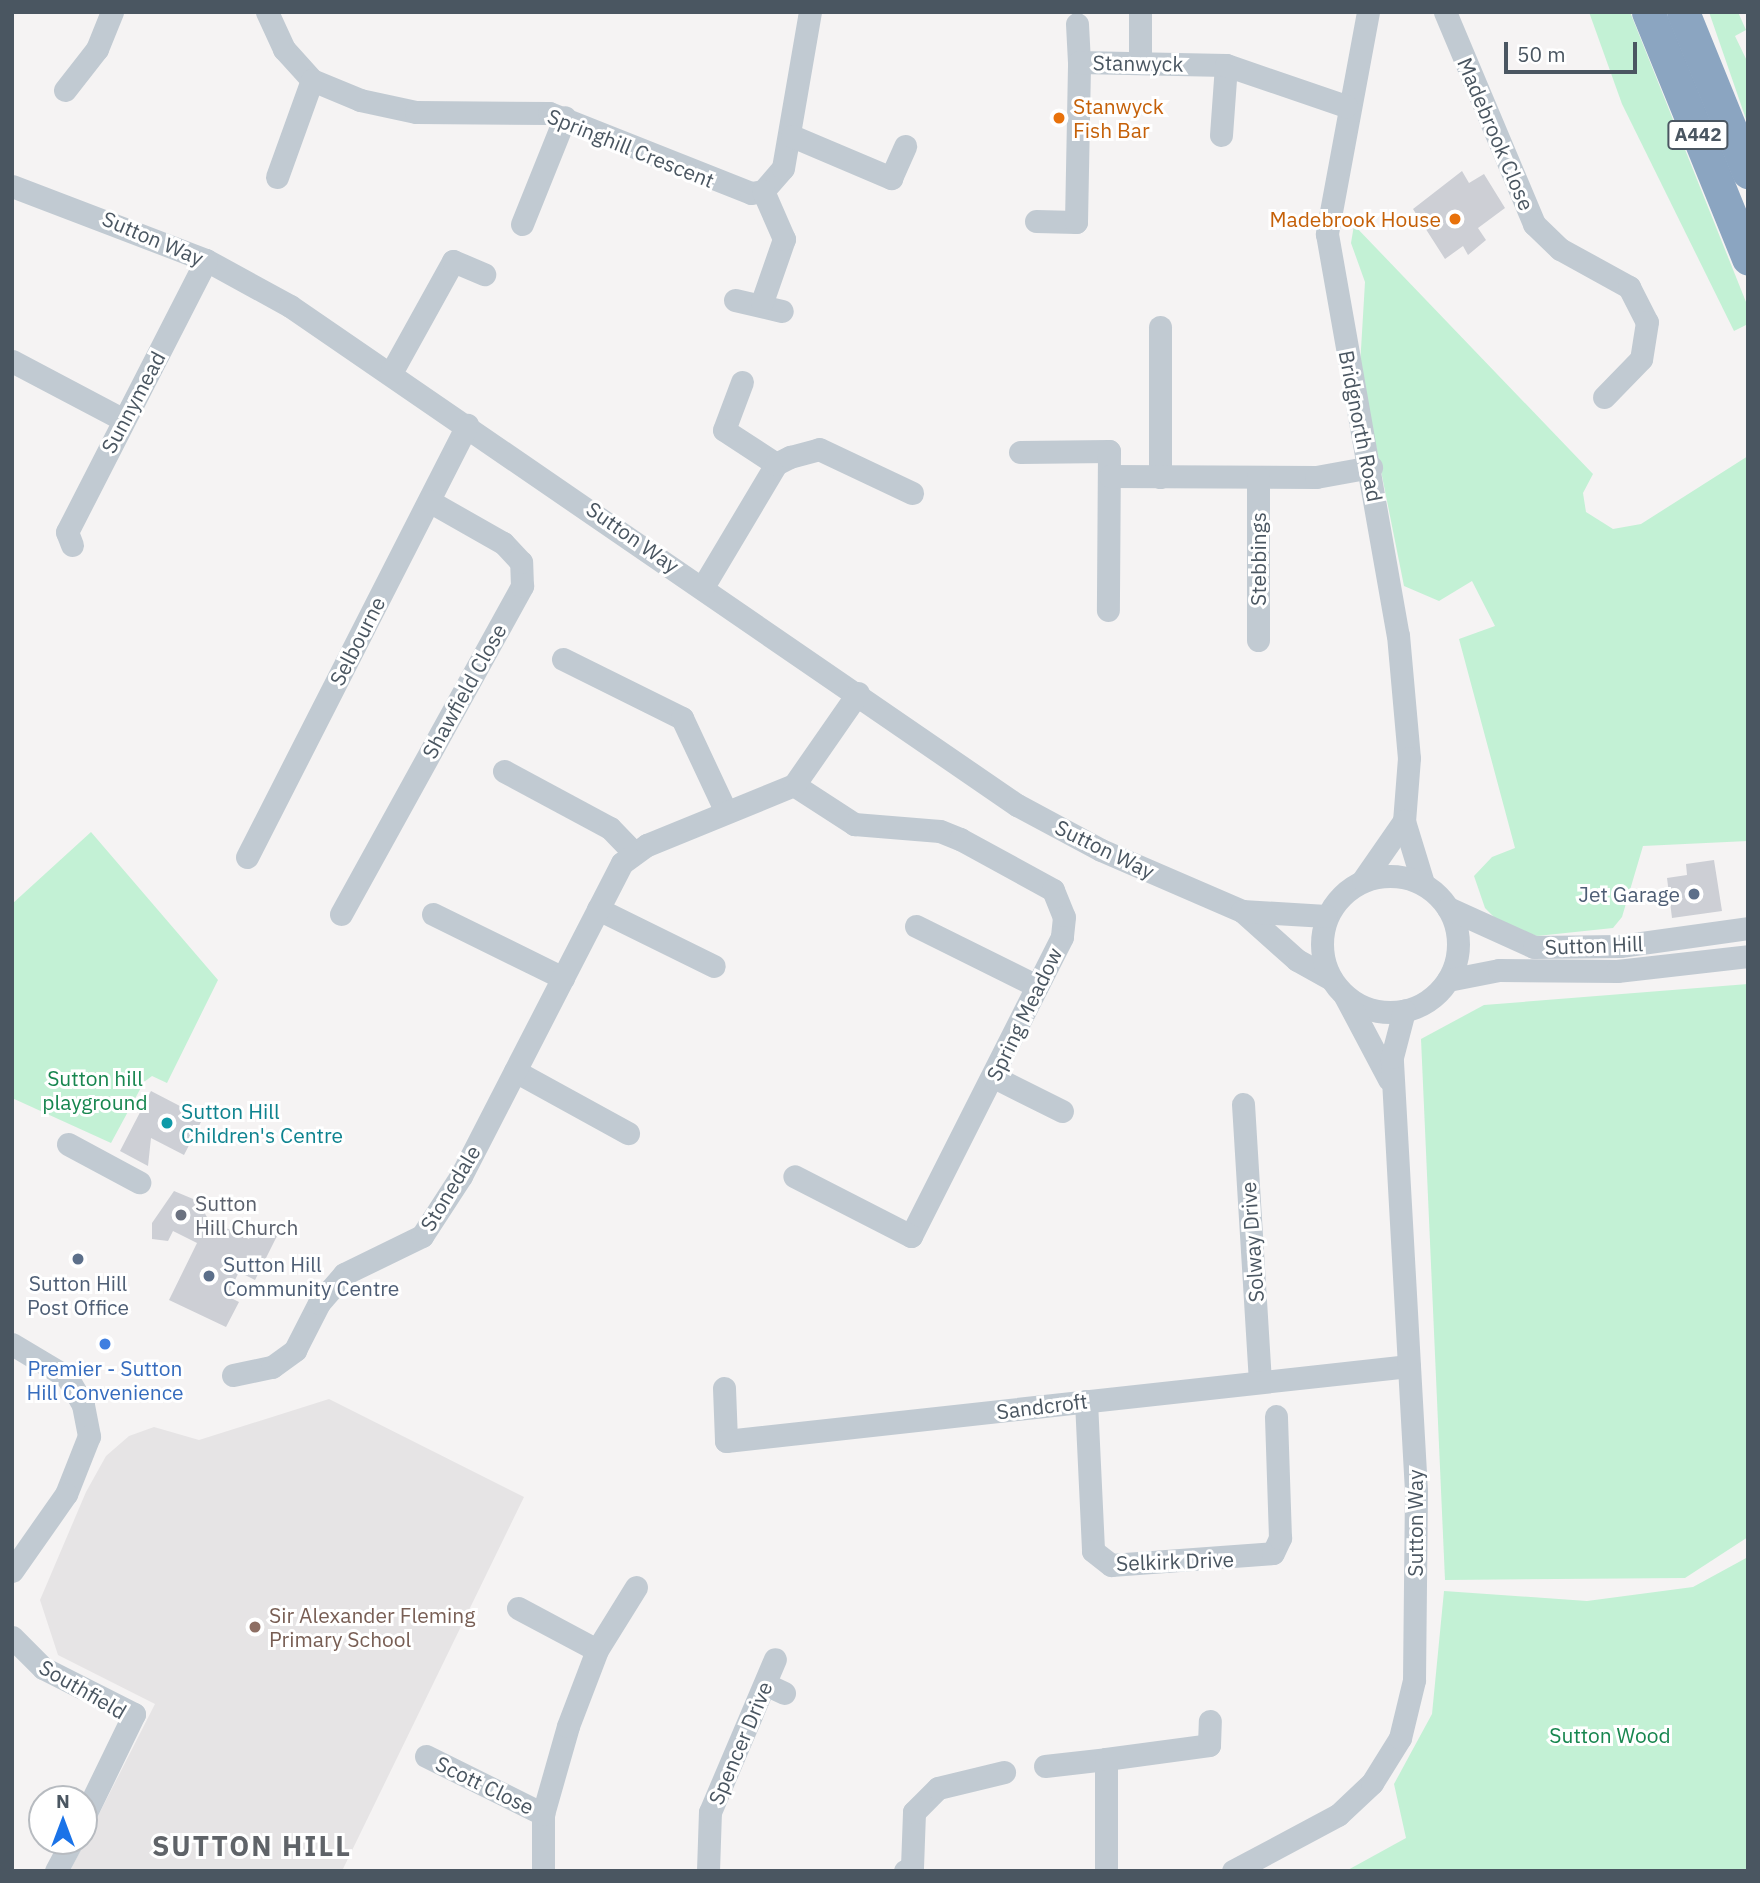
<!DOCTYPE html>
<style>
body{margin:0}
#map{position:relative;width:1760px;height:1883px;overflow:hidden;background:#f5f3f3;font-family:"IBM Plex Sans",sans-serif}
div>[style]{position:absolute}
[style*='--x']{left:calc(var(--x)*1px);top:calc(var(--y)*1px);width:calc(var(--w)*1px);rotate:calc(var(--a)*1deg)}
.education>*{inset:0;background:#e6e4e5}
.green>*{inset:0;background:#c3f1d5}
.building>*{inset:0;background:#cdcfd5}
.minor>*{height:23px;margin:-11.5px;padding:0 11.5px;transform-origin:11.5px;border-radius:11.5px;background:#c1cad2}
.minor>.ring{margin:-11.5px;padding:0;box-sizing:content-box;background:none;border:23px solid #c1cad2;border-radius:50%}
.highway>*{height:33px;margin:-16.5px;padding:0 16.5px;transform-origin:16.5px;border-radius:16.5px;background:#8ba5c1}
.dots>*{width:19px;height:19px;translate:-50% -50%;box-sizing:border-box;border:4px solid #fff;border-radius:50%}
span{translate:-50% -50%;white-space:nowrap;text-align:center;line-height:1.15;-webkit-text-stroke:6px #fff;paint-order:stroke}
.shield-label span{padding:2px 5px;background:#fff;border:2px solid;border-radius:5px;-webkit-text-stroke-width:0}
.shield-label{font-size:19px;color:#4a5661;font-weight:700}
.street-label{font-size:21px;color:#4a5661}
.food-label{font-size:21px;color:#c56008}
.left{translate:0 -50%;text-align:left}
.right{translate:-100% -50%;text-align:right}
.service-label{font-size:21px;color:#4e5e75}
.park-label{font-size:21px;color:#17864f}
.culture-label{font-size:21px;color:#0d838f}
.worship-label{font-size:21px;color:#5b616d}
.shop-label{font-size:21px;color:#366cbe}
.education-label{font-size:21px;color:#785e54}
.district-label{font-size:28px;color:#5f6368;font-weight:700;letter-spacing:2px}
.frame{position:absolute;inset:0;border:14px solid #4a5661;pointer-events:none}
.north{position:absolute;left:28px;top:1785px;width:70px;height:70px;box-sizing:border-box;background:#fff;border:2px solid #b7bbc0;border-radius:50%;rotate:0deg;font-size:19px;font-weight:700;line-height:28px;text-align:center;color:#4a5661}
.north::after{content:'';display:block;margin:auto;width:24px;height:32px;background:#1a73e8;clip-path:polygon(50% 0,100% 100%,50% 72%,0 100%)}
.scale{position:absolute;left:1504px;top:42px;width:133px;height:32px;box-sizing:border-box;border:4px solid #4a5661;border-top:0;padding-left:9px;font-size:21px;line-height:24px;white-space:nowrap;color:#4a5661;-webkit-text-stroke:5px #fff;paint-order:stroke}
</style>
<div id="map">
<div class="education">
<i style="clip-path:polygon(329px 1399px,524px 1497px,342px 1871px,70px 1871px,155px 1704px,58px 1655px,40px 1600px,86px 1492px,106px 1456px,129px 1436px,154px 1427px,199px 1440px)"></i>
</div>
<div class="green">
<i style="clip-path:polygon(1589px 12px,1630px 12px,1748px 307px,1748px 324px,1734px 331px,1622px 104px)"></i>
<i style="clip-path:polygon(1709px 12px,1738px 12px,1746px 30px,1735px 36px,1748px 63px,1748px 125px)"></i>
<i style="clip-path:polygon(1354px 225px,1593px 474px,1583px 493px,1586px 512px,1613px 529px,1641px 524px,1748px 456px,1748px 841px,1643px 846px,1622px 917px,1613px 928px,1537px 936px,1500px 923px,1485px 908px,1474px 876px,1492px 857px,1515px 848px,1459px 639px,1495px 626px,1472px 581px,1439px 601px,1404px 586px,1360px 366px,1365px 282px,1351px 243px)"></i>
<i style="clip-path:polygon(91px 832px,218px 980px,167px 1083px,152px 1076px,144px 1082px,111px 1143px,12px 1098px,12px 904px)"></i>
<i style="clip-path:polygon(1748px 984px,1748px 1537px,1685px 1578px,1445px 1580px,1421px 1039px,1484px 1005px)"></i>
<i style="clip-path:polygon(1748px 1557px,1748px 1871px,1346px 1871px,1406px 1838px,1394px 1784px,1432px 1714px,1444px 1591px,1587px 1601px,1693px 1587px)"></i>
</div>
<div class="building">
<i style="clip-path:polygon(1462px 171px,1469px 183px,1484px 174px,1505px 208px,1478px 228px,1486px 240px,1468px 255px,1463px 246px,1445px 259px,1413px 209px)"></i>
<i style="clip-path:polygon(1714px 860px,1722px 911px,1672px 918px,1667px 878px,1687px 875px,1686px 864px)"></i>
<i style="clip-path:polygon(151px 1091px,203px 1118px,184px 1155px,151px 1138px,148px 1166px,120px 1151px)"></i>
<i style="clip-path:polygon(174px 1191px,198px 1201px,208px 1219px,249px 1239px,256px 1224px,278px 1234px,255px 1280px,239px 1272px,227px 1296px,239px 1302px,226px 1327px,169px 1300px,197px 1243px,173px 1231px,168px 1241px,152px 1239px,152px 1223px)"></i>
</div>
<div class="minor">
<i style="--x:267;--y:12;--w:41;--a:65.3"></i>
<i style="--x:284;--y:49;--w:42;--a:47.9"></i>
<i style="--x:312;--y:80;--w:52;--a:22.6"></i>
<i style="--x:360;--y:100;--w:57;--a:12.1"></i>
<i style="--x:416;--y:112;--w:133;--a:0.4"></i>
<i style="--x:549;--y:113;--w:217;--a:21.6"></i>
<i style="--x:751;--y:193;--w:12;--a:-9"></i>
<i style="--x:763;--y:191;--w:30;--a:-49"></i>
<i style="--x:783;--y:168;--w:158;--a:-80.2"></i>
<i style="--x:1140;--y:12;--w:51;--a:90"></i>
<i style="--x:1368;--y:12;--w:226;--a:100.5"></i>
<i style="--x:1327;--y:234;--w:407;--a:80"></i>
<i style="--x:1398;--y:635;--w:123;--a:84.9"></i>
<i style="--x:1409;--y:758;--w:63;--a:94.5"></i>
<i style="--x:1404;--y:821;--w:65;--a:73"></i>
<i style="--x:1445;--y:12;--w:230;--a:67.2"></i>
<i style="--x:1534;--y:224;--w:36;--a:44"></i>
<i style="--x:1560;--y:249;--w:79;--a:28.8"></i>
<i style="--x:1629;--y:287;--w:39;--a:63"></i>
<i style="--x:1647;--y:322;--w:37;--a:99"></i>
<i style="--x:1641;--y:359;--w:53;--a:134.2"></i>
<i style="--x:1077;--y:24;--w:38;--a:87"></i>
<i style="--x:65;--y:90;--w:52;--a:-52"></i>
<i style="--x:97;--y:49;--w:40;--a:-68"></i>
<i style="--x:1221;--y:135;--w:70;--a:-85.9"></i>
<i style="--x:792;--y:136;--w:108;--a:23"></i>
<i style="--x:891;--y:178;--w:35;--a:-66"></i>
<i style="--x:277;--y:177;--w:103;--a:-70.2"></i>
<i style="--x:12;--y:186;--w:208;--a:20.9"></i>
<i style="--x:206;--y:260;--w:96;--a:28.7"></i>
<i style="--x:290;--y:306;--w:882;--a:34.47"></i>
<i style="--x:1017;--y:805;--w:95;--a:28.2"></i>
<i style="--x:1101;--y:850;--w:154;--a:23.4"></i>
<i style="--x:1242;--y:911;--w:74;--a:41.7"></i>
<i style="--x:1297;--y:960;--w:39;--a:29"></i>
<i style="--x:1036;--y:221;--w:40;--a:1.4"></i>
<i style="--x:1076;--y:222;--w:160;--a:-88.9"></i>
<i style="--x:1079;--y:62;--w:147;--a:1.2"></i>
<i style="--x:1226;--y:65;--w:127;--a:18.9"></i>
<i style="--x:522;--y:224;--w:115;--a:-68.1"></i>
<i style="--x:735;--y:300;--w:48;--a:13.2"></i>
<i style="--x:762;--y:302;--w:67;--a:-70.8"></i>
<i style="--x:784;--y:239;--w:52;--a:-113.6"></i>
<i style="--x:1160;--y:327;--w:150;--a:90"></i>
<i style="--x:12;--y:361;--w:124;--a:27.8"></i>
<i style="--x:391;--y:373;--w:128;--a:-61"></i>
<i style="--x:453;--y:261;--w:34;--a:23"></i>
<i style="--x:742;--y:382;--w:51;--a:110.6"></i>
<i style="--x:724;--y:430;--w:62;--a:33.2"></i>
<i style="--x:1020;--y:452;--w:89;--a:-0.6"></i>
<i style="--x:1109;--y:451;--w:159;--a:90.4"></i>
<i style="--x:1110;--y:476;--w:206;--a:0.3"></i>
<i style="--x:1316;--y:477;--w:56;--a:-10.3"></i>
<i style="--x:1258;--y:477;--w:163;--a:90"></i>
<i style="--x:72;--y:545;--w:14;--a:-111"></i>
<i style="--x:67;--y:532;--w:305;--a:-62.9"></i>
<i style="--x:704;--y:585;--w:141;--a:-59.2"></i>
<i style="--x:776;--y:464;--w:16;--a:-27"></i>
<i style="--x:790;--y:457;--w:30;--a:-15"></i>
<i style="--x:819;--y:449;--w:103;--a:25.3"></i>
<i style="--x:563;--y:659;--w:133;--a:26.4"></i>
<i style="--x:682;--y:718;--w:104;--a:64.9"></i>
<i style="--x:504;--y:771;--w:120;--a:28.3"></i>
<i style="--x:610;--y:828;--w:33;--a:46"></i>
<i style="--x:794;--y:785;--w:72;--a:33"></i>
<i style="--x:854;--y:824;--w:86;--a:4.7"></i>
<i style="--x:940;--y:831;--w:22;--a:22"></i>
<i style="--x:960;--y:839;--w:106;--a:28.7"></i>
<i style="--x:1053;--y:890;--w:29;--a:68"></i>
<i style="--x:1064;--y:917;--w:20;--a:96"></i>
<i style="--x:1062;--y:937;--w:335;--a:116.8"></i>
<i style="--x:911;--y:1236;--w:131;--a:-152.9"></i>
<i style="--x:247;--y:857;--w:485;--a:-63"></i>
<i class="ring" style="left:1322px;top:876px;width:113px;height:113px"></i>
<i style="--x:1363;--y:880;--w:72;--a:-55.2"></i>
<i style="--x:1448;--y:908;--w:94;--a:24.4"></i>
<i style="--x:1534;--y:947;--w:86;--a:-0.7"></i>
<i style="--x:1620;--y:946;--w:129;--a:-8"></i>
<i style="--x:598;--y:909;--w:129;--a:26.2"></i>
<i style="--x:1242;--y:911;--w:84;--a:3.4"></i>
<i style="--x:341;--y:914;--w:375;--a:-61.1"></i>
<i style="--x:522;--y:586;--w:24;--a:-92"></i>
<i style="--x:521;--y:562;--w:26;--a:-133"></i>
<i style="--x:503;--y:543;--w:85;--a:-150.4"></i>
<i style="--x:433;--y:914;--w:145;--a:26.2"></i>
<i style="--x:916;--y:926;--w:135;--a:26.4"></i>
<i style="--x:1448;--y:980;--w:52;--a:-11.1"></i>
<i style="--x:1499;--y:970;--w:118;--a:0.5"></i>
<i style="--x:1617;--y:971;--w:132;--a:-6.5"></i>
<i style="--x:1345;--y:996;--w:94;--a:62.1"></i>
<i style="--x:515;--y:1071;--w:129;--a:28.8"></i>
<i style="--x:994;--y:1077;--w:76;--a:26.6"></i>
<i style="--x:1243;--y:1104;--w:277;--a:86.5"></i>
<i style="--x:68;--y:1144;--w:81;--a:28.2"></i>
<i style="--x:12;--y:1344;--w:64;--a:31"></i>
<i style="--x:67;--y:1377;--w:32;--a:60"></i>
<i style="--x:83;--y:1405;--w:32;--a:79"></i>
<i style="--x:89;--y:1436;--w:62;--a:111.6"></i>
<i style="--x:66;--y:1494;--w:94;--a:125"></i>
<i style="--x:233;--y:1375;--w:40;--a:-12"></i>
<i style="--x:272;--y:1367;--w:29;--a:-36"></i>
<i style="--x:295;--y:1350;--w:53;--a:-62.9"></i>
<i style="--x:319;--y:1303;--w:38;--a:-49"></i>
<i style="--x:344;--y:1274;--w:87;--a:-26"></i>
<i style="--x:422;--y:1236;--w:72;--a:-57"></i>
<i style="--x:461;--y:1176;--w:352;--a:-62.8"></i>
<i style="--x:622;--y:863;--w:31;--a:-36"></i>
<i style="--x:647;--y:845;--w:159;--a:-22.2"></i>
<i style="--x:794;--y:785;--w:112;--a:-55.2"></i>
<i style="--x:724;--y:1388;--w:53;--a:87.8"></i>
<i style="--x:726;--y:1441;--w:687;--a:-6.27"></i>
<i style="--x:1086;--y:1401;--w:150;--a:87.3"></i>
<i style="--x:1093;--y:1551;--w:23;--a:38"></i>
<i style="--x:1111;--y:1565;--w:162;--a:-4.2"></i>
<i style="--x:1273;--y:1553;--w:17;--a:-65"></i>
<i style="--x:1280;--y:1538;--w:122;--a:-91.9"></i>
<i style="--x:518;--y:1608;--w:89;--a:28"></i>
<i style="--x:12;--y:1637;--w:44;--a:45"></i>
<i style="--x:43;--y:1668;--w:102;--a:26.8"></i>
<i style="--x:134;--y:1714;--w:114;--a:115.9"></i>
<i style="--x:765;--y:1684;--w:21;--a:25"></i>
<i style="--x:426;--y:1756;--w:131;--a:26.4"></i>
<i style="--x:1045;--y:1766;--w:61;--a:-6.5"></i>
<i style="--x:56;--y:1871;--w:34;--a:-62"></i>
<i style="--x:543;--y:1871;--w:57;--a:-90"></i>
<i style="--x:543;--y:1814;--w:91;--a:-74.1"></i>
<i style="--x:568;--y:1726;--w:81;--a:-69.1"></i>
<i style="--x:597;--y:1650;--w:74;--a:-58.2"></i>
<i style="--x:708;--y:1871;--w:59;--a:-88.1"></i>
<i style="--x:710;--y:1812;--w:166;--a:-67"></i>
<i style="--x:905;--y:1871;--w:8;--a:-30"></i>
<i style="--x:912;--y:1867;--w:55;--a:-87.9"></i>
<i style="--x:914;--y:1812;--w:34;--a:-45"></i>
<i style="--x:938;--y:1788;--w:68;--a:-13.6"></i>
<i style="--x:1106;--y:1871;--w:112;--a:-90"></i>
<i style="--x:1106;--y:1759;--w:104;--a:-7.7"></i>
<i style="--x:1209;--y:1745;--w:24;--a:-88"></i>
<i style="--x:1233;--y:1871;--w:119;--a:-28.1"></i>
<i style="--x:1338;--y:1815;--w:47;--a:-43.3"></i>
<i style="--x:1372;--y:1783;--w:53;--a:-58.1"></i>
<i style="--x:1400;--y:1738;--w:60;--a:-76.4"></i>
<i style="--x:1414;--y:1680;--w:189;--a:-89.4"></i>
<i style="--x:1416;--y:1491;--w:435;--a:-93.2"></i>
<i style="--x:1392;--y:1057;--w:48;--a:-75.4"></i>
</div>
<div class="highway">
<i style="--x:1648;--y:12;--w:266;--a:67.9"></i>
<i style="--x:1683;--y:12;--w:173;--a:67.9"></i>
</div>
<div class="dots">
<i style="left:1059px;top:118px;background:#e8710a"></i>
<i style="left:1455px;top:219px;background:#e8710a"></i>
<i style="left:1694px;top:894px;background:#5c6f8a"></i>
<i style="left:167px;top:1123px;background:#0f9aa8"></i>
<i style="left:181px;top:1215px;background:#6b7280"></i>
<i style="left:78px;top:1259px;background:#5c6f8a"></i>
<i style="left:209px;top:1276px;background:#5c6f8a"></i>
<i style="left:105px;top:1344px;background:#3f7fe0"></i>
<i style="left:255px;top:1627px;background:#8d6e63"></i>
</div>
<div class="shield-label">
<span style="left:1698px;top:135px">A442</span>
</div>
<div class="street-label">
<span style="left:1138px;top:63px;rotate:1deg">Stanwyck</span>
<span style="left:1496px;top:134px;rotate:67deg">Madebrook Close</span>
<span style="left:631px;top:148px;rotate:22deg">Springhill Crescent</span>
<span style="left:153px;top:238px;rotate:23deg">Sutton Way</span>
<span style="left:133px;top:402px;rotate:-62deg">Sunnymead</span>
<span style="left:1361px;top:426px;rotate:79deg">Bridgnorth Road</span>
<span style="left:633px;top:537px;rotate:35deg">Sutton Way</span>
<span style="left:1258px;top:559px;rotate:-90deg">Stebbings</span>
<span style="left:357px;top:641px;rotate:-63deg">Selbourne</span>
<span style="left:464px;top:691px;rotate:-61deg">Shawfield Close</span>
<span style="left:1105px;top:849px;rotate:26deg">Sutton Way</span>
<span style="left:1594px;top:945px;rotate:-2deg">Sutton Hill</span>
<span style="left:1024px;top:1014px;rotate:-64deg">Spring Meadow</span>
<span style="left:450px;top:1188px;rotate:-59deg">Stonedale</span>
<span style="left:1252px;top:1242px;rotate:-94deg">Solway Drive</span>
<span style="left:1042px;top:1406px;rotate:-7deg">Sandcroft</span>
<span style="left:1415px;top:1523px;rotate:-90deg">Sutton Way</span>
<span style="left:1175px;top:1561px;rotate:-2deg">Selkirk Drive</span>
<span style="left:83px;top:1689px;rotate:30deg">Southfield</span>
<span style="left:740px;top:1743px;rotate:-67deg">Spencer Drive</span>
<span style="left:485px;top:1785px;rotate:26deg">Scott Close</span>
</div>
<div class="food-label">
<span class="left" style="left:1073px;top:118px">Stanwyck<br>Fish Bar</span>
<span class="right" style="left:1441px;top:219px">Madebrook House</span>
</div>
<div class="service-label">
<span class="right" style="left:1680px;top:894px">Jet Garage</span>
<span class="left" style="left:223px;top:1276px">Sutton Hill<br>Community Centre</span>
<span style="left:78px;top:1295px">Sutton Hill<br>Post Office</span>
</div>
<div class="park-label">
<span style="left:95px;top:1090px">Sutton hill<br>playground</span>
<span style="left:1610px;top:1735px">Sutton Wood</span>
</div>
<div class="culture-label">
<span class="left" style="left:181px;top:1123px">Sutton Hill<br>Children's Centre</span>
</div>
<div class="worship-label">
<span class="left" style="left:195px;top:1215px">Sutton<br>Hill Church</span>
</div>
<div class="shop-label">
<span style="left:105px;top:1380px">Premier - Sutton<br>Hill Convenience</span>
</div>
<div class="education-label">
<span class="left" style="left:269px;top:1627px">Sir Alexander Fleming<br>Primary School</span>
</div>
<div class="district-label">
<span style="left:252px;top:1846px">SUTTON HILL</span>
</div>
<div class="frame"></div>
<div class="north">N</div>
<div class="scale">50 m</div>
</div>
